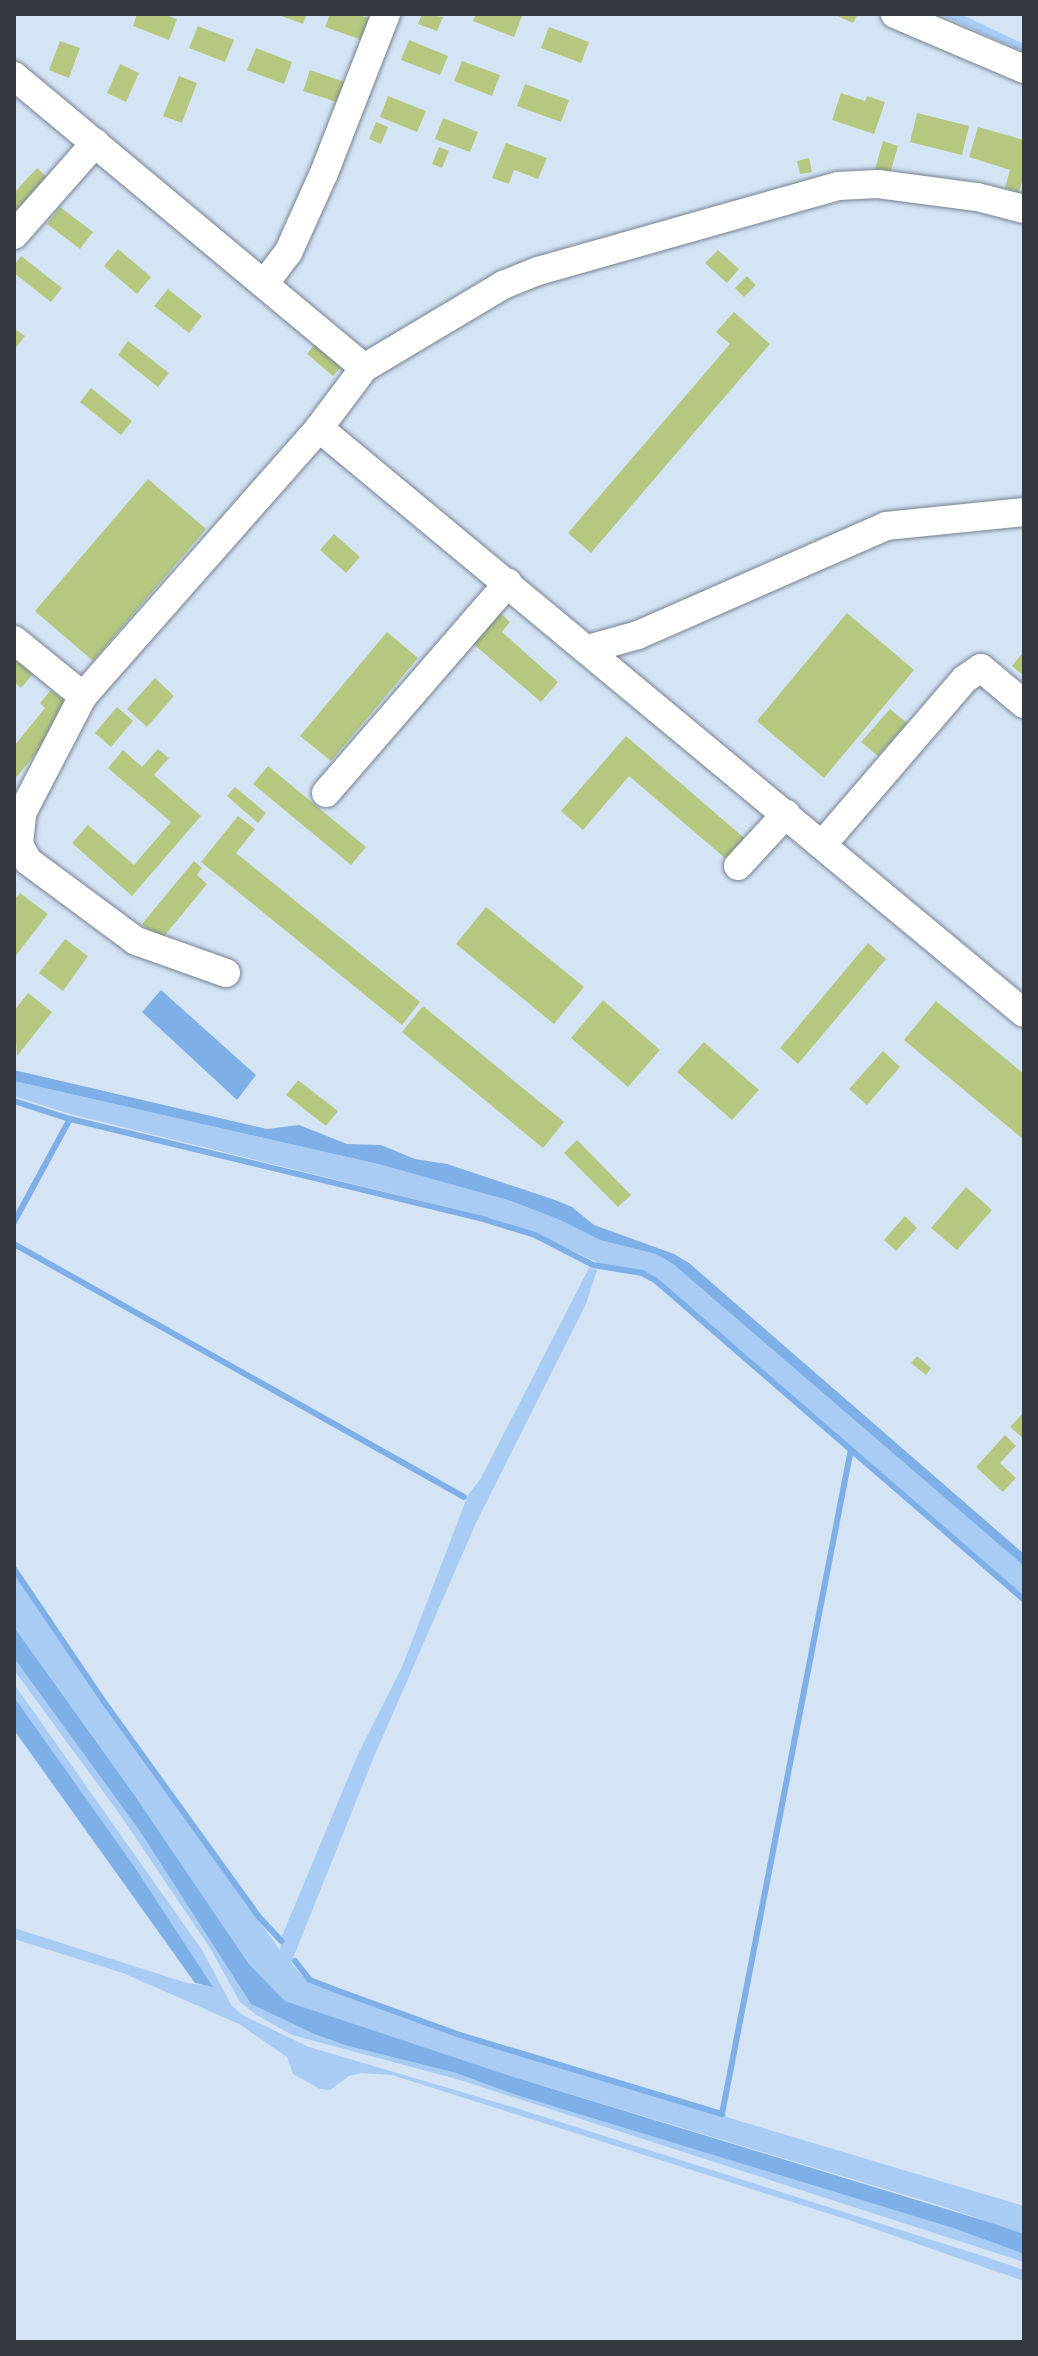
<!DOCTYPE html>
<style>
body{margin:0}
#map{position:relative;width:1038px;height:2356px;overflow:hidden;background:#d5e4f5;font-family:"Archivo Narrow",sans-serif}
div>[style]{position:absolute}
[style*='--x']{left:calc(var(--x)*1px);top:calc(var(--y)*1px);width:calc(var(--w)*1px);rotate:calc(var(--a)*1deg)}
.green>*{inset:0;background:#a8ccf4}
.water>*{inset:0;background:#7eb0e7}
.stream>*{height:6px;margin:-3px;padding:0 3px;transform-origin:3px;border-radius:3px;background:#7eb0e7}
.building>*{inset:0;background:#b6c880}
.roads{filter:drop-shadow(0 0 2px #748190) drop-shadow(0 0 2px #748190)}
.minor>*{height:28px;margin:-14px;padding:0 14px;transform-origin:14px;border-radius:14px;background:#fff}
span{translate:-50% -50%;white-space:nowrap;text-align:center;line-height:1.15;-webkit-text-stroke:6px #d5e4f5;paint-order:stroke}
.frame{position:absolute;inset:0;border:16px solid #33383f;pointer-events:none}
</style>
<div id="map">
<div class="green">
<i style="clip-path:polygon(939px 14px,960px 14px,1024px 44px,1024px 52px)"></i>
<i style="clip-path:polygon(14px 1081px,378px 1164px,511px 1201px,560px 1220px,600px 1240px,656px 1254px,673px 1264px,1024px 1566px,1024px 1597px,649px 1273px,598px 1263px,534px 1232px,487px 1217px,70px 1114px,14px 1096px)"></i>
<i style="clip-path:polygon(589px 1268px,597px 1270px,586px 1304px,476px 1523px,373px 1759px,291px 1963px,309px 1983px,458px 2037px,1024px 2206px,1024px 2234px,945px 2207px,517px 2078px,285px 2001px,249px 1964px,133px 1793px,14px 1627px,14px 1574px,100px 1702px,280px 1950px,282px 1936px,358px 1754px,402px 1667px,468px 1495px,481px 1478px)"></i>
<i style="clip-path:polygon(14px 1658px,139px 1830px,251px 2004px,314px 2034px,348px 2046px,456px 2073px,513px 2094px,953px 2228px,1024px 2254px,1024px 2262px,460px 2080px,292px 2035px,255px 2014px,240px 2002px,210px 1948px,121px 1816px,14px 1670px)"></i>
<i style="clip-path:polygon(14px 1684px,202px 1950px,232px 2006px,244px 2016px,309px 2047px,516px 2108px,986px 2257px,1024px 2270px,1024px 2281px,852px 2221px,392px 2075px,361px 2073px,349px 2076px,330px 2090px,320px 2089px,293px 2074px,287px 2057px,239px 2024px,123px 1973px,14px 1939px,14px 1928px,187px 1983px,212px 1986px,134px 1866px,14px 1697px)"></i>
</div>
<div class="water">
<i style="clip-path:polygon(161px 990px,256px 1075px,237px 1100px,142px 1012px)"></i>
<i style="clip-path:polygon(14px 1070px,267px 1129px,299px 1125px,347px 1144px,381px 1145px,415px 1159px,447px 1164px,555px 1200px,572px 1207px,594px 1225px,674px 1254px,689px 1263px,1024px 1554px,1024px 1566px,673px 1264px,656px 1254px,600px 1240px,560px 1220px,511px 1201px,378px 1164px,14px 1081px)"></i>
<i style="clip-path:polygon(14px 1627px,133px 1793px,249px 1964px,285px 2001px,517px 2078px,995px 2224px,1024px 2234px,1024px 2254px,953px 2228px,513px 2094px,456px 2073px,348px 2046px,314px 2034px,251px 2004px,139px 1830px,14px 1658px)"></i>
<i style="clip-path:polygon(14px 1697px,134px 1866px,213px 1987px,195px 1983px,14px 1730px)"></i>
</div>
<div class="stream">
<i style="--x:14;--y:1101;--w:59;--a:17.8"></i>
<i style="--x:70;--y:1119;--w:428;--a:13.6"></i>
<i style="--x:486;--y:1220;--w:51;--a:17"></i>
<i style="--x:535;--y:1235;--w:65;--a:27.3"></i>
<i style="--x:593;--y:1265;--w:50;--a:9.3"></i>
<i style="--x:642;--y:1273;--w:15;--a:28"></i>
<i style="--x:655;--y:1280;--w:488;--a:40.9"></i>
<i style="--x:14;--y:1222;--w:117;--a:-61.5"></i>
<i style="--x:14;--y:1244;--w:516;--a:29.35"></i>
<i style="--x:14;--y:1569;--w:161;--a:55.9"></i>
<i style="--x:104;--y:1702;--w:265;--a:54.2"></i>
<i style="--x:259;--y:1917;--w:33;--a:47"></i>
<i style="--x:295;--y:1961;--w:24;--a:52"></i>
<i style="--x:310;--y:1980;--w:25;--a:21"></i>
<i style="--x:333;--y:1989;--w:135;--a:19.9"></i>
<i style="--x:460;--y:2035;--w:274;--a:16.8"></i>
<i style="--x:722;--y:2114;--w:677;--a:-79.02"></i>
</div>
<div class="building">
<i style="clip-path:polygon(137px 14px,163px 14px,177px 19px,169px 40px,133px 26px)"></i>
<i style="clip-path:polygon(276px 14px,307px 14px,303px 24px)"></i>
<i style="clip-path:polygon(330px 14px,357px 14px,370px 19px,362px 40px,325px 27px)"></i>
<i style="clip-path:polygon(422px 14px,443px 17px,437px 31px,418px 24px)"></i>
<i style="clip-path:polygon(476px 14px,516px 14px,522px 16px,514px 37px,473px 21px)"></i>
<i style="clip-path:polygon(833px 14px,858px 14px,853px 23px)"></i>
<i style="clip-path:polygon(198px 26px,234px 40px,225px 62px,189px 48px)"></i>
<i style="clip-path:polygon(549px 27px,589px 42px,581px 63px,541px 48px)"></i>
<i style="clip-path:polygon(409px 40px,448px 56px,440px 75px,401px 60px)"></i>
<i style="clip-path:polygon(60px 41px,80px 48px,69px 78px,49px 70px)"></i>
<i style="clip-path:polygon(256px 48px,292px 62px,284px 84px,247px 70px)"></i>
<i style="clip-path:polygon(462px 61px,500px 75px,492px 96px,454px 81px)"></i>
<i style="clip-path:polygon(120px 64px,139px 73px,126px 102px,107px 93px)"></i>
<i style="clip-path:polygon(310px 70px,347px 83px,340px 103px,303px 91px)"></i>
<i style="clip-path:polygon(179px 76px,197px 83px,182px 123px,163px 116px)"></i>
<i style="clip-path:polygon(525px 84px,569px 100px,561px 122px,517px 106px)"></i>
<i style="clip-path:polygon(841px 93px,865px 101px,867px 96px,885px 102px,874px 134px,832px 120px)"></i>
<i style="clip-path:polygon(388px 96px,426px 111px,417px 132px,380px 117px)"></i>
<i style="clip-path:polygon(917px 113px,969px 126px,962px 155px,910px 142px)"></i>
<i style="clip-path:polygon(443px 118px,478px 132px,470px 152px,435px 139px)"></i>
<i style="clip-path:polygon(376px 122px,388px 127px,381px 144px,369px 139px)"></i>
<i style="clip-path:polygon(978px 127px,1024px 140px,1024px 175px,1019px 192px,1005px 188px,1010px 170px,969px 157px)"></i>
<i style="clip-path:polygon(883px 141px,898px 146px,890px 174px,875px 169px)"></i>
<i style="clip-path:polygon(506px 143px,547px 158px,538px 179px,514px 170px,509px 184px,492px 178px)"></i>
<i style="clip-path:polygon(439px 147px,449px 151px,442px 168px,432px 164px)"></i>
<i style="clip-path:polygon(809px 158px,812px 172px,800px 174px,797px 161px)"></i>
<i style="clip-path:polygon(37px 168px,51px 181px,14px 221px,14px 193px)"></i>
<i style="clip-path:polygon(60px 207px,93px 232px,80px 249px,47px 224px)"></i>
<i style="clip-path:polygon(118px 249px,151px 277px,137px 294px,104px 266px)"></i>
<i style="clip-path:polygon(718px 250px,739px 269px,727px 283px,705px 263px)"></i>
<i style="clip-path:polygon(21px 256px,62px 288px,51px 302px,14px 273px,14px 265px)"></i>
<i style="clip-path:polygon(747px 276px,756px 285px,744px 297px,735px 288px)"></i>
<i style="clip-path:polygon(168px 289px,202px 316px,189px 333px,154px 306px)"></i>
<i style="clip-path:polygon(734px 312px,770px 344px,591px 553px,568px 533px,730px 344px,716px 332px)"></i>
<i style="clip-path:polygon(14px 328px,25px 336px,14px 350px)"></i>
<i style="clip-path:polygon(319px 339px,346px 361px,333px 376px,307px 354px)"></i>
<i style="clip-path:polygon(128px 341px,169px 373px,158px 387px,118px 355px)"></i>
<i style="clip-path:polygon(91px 388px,132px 421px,121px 435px,80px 402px)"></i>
<i style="clip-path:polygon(148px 479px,206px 529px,93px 661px,35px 611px)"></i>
<i style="clip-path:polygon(334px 534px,360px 557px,346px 573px,320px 550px)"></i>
<i style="clip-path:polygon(498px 611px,510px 622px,502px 632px,558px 682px,541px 702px,471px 642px)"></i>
<i style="clip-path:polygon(847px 613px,914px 670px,824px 778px,757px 721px)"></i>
<i style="clip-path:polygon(387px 632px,418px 658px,331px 761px,300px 736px)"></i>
<i style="clip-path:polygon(1024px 651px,1024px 676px,1012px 666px)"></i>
<i style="clip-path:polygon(14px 658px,33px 674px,21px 688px,14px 682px)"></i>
<i style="clip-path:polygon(155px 678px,174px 696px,147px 727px,127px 709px)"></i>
<i style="clip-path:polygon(51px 690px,73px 708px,14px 780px,14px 746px,45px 708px,40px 703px)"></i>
<i style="clip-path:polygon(117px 707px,133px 721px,111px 747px,95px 733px)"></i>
<i style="clip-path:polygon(890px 709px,907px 723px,878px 756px,861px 742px)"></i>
<i style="clip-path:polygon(626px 736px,750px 843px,732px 864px,629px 776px,583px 830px,561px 811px)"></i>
<i style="clip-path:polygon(158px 749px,169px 758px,154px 775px,201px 816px,132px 896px,72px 843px,88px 825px,134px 865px,171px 822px,108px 768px,123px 750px,142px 767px)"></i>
<i style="clip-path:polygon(268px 766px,366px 847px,351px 865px,253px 784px)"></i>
<i style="clip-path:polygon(235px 787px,266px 813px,258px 823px,227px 796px)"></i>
<i style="clip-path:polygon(238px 816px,255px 829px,236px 853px,420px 1002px,402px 1025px,201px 862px)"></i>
<i style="clip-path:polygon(194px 861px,202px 868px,197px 875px,207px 884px,161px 940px,142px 924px)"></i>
<i style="clip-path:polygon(20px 893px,48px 914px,14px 958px,14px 900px)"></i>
<i style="clip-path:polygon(486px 907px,584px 987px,554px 1024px,456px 944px)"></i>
<i style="clip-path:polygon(65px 939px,88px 956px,63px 991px,39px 973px)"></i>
<i style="clip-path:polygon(868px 943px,886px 959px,798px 1064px,780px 1048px)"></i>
<i style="clip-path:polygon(28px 993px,52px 1012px,17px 1056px,14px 1011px)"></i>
<i style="clip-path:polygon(603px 1000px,660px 1050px,628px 1087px,571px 1038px)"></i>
<i style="clip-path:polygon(936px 1001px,1024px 1074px,1024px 1140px,904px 1040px)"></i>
<i style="clip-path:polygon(423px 1006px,564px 1122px,543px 1148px,402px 1032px)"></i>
<i style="clip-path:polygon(704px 1042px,759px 1090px,732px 1120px,677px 1072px)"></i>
<i style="clip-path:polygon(883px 1051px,900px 1067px,867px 1105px,849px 1089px)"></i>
<i style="clip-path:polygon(298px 1080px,338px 1111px,326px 1126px,286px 1095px)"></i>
<i style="clip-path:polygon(577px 1140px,631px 1195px,618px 1207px,564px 1153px)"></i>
<i style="clip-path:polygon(966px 1187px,992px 1210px,957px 1250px,931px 1228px)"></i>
<i style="clip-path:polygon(905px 1216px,917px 1228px,896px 1251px,884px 1240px)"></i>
<i style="clip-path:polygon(917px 1356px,931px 1368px,926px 1375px,911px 1363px)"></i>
<i style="clip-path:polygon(1024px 1412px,1024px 1439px,1010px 1427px)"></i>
<i style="clip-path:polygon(1005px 1435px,1016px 1446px,1000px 1463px,1016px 1478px,1003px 1492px,976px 1467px)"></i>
</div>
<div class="roads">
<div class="minor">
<i style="--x:895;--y:14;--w:140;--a:23.1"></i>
<i style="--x:14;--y:76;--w:456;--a:39.8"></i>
<i style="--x:14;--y:235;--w:123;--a:-48.6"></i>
<i style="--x:265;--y:283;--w:38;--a:-53"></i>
<i style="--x:288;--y:253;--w:88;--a:-65.8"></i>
<i style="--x:324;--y:173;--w:171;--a:-68.7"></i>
<i style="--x:319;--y:428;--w:916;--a:39.69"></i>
<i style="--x:14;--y:640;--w:89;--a:39.1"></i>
<i style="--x:588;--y:649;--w:52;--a:-15.6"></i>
<i style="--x:638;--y:635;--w:271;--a:-23.7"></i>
<i style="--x:886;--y:526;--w:139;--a:-5.8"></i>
<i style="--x:326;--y:793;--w:278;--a:-49.1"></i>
<i style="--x:822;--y:845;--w:219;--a:-49.3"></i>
<i style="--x:965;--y:679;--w:19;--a:-35"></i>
<i style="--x:981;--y:668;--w:56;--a:39.9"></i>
<i style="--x:738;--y:866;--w:71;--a:-47.3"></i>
<i style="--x:226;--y:973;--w:96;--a:-160.4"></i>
<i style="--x:136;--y:941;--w:134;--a:-143.5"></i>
<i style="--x:28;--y:861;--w:19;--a:-118"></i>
<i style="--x:19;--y:844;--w:31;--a:-84"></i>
<i style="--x:22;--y:813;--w:132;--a:-62.5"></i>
<i style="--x:83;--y:696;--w:357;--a:-48.6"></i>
<i style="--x:319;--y:428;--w:75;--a:-53.1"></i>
<i style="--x:364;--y:368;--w:162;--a:-30.8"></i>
<i style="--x:503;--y:285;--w:38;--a:-22"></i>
<i style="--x:538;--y:271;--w:312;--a:-15.8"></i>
<i style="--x:838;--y:186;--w:40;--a:-2.9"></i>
<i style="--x:878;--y:184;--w:100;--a:7.5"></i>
<i style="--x:977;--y:197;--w:49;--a:14.3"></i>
</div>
</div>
<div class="frame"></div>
</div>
